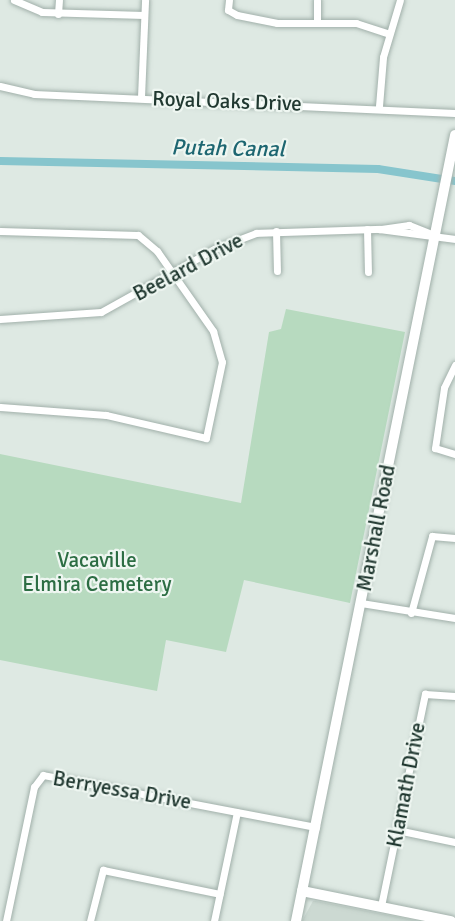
<!DOCTYPE html>
<style>
body{margin:0}
#map{position:relative;width:455px;height:921px;overflow:hidden;background:#dee9e3;font-family:Signika,sans-serif}
div>[style]{position:absolute}
[style*='--x']{left:calc(var(--x)*1px);top:calc(var(--y)*1px);width:calc(var(--w)*1px);rotate:calc(var(--a)*1deg)}
.built>*{inset:0;background:#ccd9d2}
.green>*{inset:0;background:#b7dabf}
.canal>*{height:8px;margin:-4px;padding:0 4px;transform-origin:4px;border-radius:4px;background:#87c5cd}
.roads{filter:drop-shadow(0 0 2px #a1b0aa) drop-shadow(0 0 2px #a1b0aa)}
.street>*{height:7px;margin:-3.5px;padding:0 3.5px;transform-origin:3.5px;border-radius:3.5px;background:#fff}
.secondary>*{height:10px;margin:-5px;padding:0 5px;transform-origin:5px;border-radius:5px;background:#fff}
span{translate:-50% -50%;white-space:nowrap;text-align:center;line-height:1.15;-webkit-text-stroke:4.5px #eef6f1;paint-order:stroke}
.street-label{font-size:21px;color:#203830}
.park-label{font-size:21px;color:#2c6d43}
.water-label{font-size:22px;color:#1d6671;font-style:italic}
</style>
<div id="map">
<div class="built">
<i style="clip-path:polygon(313px 901px,316px 901px,418px 921px,302px 921px)"></i>
</div>
<div class="green">
<i style="clip-path:polygon(286px 309px,405px 332px,350px 603px,244px 580px,226px 652px,166px 640px,157px 691px,0 660px,0 454px,241px 503px,269px 332px,281px 329px)"></i>
</div>
<div class="canal">
<i style="--x:0;--y:161;--w:378;--a:1.2"></i>
<i style="--x:378;--y:169;--w:78;--a:8.9"></i>
</div>
<div class="roads">
<div class="street">
<i style="--x:14;--y:0;--w:30;--a:23"></i>
<i style="--x:42;--y:12;--w:102;--a:1.7"></i>
<i style="--x:229;--y:0;--w:10;--a:96"></i>
<i style="--x:228;--y:10;--w:10;--a:29"></i>
<i style="--x:237;--y:15;--w:41;--a:11.3"></i>
<i style="--x:277;--y:23;--w:79;--a:0"></i>
<i style="--x:356;--y:23;--w:35;--a:18"></i>
<i style="--x:317;--y:0;--w:20;--a:90"></i>
<i style="--x:58;--y:14;--w:14;--a:-86"></i>
<i style="--x:0;--y:86;--w:35;--a:13"></i>
<i style="--x:34;--y:94;--w:421;--a:2.6"></i>
<i style="--x:141;--y:97;--w:97;--a:-87.6"></i>
<i style="--x:379;--y:106;--w:49;--a:-85.3"></i>
<i style="--x:383;--y:57;--w:59;--a:-73.4"></i>
<i style="--x:367;--y:229;--w:43;--a:88.7"></i>
<i style="--x:0;--y:231;--w:138;--a:1.7"></i>
<i style="--x:138;--y:235;--w:25;--a:40"></i>
<i style="--x:157;--y:251;--w:98;--a:55"></i>
<i style="--x:213;--y:331;--w:32;--a:74"></i>
<i style="--x:222;--y:362;--w:78;--a:101.9"></i>
<i style="--x:206;--y:438;--w:103;--a:-167"></i>
<i style="--x:106;--y:415;--w:106;--a:-175.7"></i>
<i style="--x:276;--y:231;--w:40;--a:88.6"></i>
<i style="--x:434;--y:235;--w:27;--a:-158"></i>
<i style="--x:409;--y:225;--w:30;--a:172"></i>
<i style="--x:379;--y:229;--w:77;--a:7.5"></i>
<i style="--x:0;--y:319;--w:101;--a:-4"></i>
<i style="--x:101;--y:312;--w:129;--a:-29.1"></i>
<i style="--x:214;--y:249;--w:45;--a:-20.9"></i>
<i style="--x:256;--y:233;--w:123;--a:-1.9"></i>
<i style="--x:455;--y:365;--w:25;--a:116"></i>
<i style="--x:444;--y:388;--w:61;--a:98.5"></i>
<i style="--x:435;--y:448;--w:21;--a:17"></i>
<i style="--x:361;--y:603;--w:95;--a:9.1"></i>
<i style="--x:411;--y:613;--w:80;--a:-74.7"></i>
<i style="--x:432;--y:536;--w:23;--a:5"></i>
<i style="--x:397;--y:830;--w:59;--a:11.7"></i>
<i style="--x:381;--y:906;--w:217;--a:-78.3"></i>
<i style="--x:425;--y:694;--w:30;--a:4"></i>
<i style="--x:6;--y:921;--w:137;--a:-78.2"></i>
<i style="--x:34;--y:787;--w:15;--a:-53"></i>
<i style="--x:43;--y:775;--w:278;--a:10.8"></i>
<i style="--x:90;--y:921;--w:53;--a:-75.7"></i>
<i style="--x:103;--y:870;--w:119;--a:11.6"></i>
<i style="--x:214;--y:921;--w:111;--a:-78.1"></i>
</div>
<div class="secondary">
<i style="--x:302;--y:891;--w:152;--a:11.4"></i>
<i style="--x:296;--y:921;--w:802;--a:-78.56"></i>
</div>
</div>
<div class="street-label">
<span style="left:227px;top:101px;rotate:2deg">Royal Oaks Drive</span>
<span style="left:188px;top:267px;rotate:-28deg">Beelard Drive</span>
<span style="left:376px;top:528px;rotate:-79deg">Marshall Road</span>
<span style="left:406px;top:785px;rotate:-79deg">Klamath Drive</span>
<span style="left:122px;top:790px;rotate:10deg">Berryessa Drive</span>
</div>
<div class="park-label">
<span style="left:97px;top:572px">Vacaville<br>Elmira Cemetery</span>
</div>
<div class="water-label">
<span style="left:228px;top:148px;rotate:1deg">Putah Canal</span>
</div>
</div>
